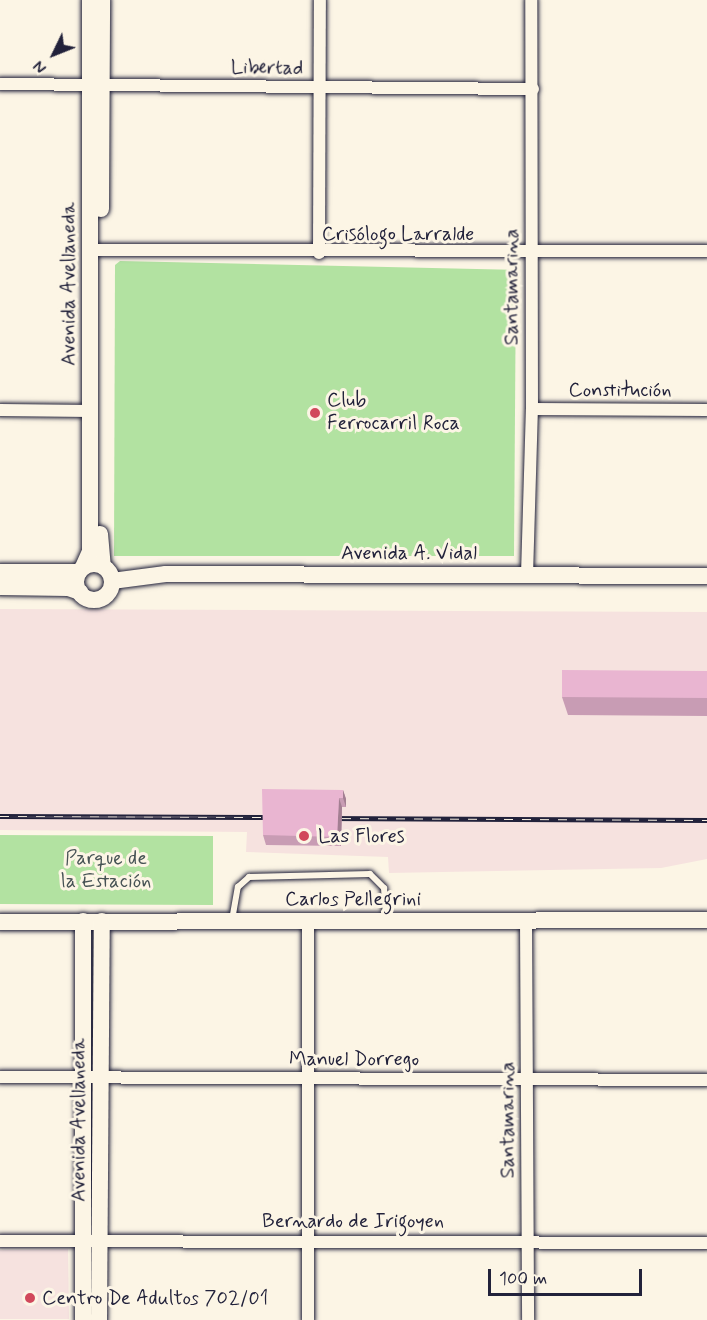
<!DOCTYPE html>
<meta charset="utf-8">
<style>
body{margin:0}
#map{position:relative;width:707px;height:1320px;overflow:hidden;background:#fcf5e5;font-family:Mynerve,sans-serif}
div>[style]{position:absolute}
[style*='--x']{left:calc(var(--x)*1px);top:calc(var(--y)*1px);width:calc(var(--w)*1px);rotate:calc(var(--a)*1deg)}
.built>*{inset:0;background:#f6e2df}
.green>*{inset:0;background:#b2e2a1}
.roads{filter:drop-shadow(0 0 2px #22223b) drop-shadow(0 0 2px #22223b)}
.lane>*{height:6px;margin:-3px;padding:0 3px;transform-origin:3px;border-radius:3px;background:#fcf5e5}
.street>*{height:12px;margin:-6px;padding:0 6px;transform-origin:6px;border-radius:6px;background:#fcf5e5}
.secondary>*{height:16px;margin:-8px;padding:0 8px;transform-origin:8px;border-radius:8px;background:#fcf5e5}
.secondary>.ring{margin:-8px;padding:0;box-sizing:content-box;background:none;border:16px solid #fcf5e5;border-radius:50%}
.rail>*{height:5px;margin-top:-2.5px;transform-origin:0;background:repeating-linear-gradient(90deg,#fcf5e5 0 9px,#22223b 0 18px);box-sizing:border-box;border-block:2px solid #22223b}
.wall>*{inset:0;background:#c89cb4}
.shaded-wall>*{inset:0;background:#a37f92}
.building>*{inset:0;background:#e9b5d1}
.dots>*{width:16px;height:16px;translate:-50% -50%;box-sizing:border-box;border:3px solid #fcf5e5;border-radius:50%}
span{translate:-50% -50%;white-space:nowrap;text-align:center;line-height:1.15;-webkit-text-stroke:6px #fcf5e5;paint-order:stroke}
.street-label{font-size:20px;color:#22223b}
.poi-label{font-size:20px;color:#22223b}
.left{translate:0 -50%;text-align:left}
.park-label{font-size:20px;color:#465254}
.north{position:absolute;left:24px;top:24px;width:60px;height:60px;-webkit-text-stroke:4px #fcf5e5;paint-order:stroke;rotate:227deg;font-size:16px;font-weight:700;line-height:24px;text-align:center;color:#22223b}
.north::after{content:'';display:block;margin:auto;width:21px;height:27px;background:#22223b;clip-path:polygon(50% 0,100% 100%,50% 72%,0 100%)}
.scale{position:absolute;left:488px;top:1269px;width:154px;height:27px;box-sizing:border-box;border:3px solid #22223b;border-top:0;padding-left:8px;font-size:18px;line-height:21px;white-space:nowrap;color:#22223b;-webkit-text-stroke:4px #fcf5e5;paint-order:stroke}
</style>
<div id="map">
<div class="built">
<i style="clip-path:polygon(0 609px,707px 612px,707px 859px,661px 868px,389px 873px,388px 857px,246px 852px,247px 832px,0 830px)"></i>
<i style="clip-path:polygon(68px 1249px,69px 1319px,0 1319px,0 1250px)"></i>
</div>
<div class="green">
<i style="clip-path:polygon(120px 261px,516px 270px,514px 556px,114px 556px,115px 265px)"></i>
<i style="clip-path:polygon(0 835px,213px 836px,213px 905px,0 904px)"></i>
</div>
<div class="roads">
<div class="lane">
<i style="--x:232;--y:920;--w:34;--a:-80"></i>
<i style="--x:238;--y:887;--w:15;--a:-42"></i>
<i style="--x:249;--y:877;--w:121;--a:-1.4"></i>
<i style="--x:370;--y:874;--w:20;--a:45"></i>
<i style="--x:384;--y:888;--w:31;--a:86"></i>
</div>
<div class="street">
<i style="--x:0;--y:84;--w:533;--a:0.54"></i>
<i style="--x:90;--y:250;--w:617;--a:0.09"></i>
<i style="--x:319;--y:253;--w:253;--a:-89.8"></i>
<i style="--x:532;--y:409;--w:175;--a:0.3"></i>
<i style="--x:0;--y:410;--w:90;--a:0.6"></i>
<i style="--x:527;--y:575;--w:166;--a:-88.3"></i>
<i style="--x:532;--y:409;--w:409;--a:-90.1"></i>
<i style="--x:526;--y:919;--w:401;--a:89.7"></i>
<i style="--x:0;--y:1077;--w:707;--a:0.24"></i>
<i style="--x:0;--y:1241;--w:707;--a:0.16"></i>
<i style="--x:308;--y:1320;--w:400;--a:-90"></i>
</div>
<div class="secondary">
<i style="--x:101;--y:209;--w:209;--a:-89.7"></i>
<i style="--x:100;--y:534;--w:32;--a:85"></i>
<i class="ring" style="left:76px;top:564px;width:20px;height:20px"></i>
<i style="--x:83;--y:567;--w:17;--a:-66"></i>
<i style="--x:90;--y:551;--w:551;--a:-90"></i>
<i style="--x:0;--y:572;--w:79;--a:0"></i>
<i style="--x:112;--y:581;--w:54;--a:-7.4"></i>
<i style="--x:166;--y:574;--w:541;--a:0.21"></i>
<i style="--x:0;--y:587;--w:68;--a:0.8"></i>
<i style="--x:68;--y:588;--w:13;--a:18"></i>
<i style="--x:83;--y:921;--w:399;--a:90"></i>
<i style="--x:0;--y:922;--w:707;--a:-0.16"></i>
<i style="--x:99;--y:1320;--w:399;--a:-89.6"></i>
</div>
</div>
<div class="rail">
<i style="--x:0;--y:816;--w:279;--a:0.2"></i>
<i style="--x:324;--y:818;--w:383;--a:0.3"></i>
</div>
<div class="wall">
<i style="clip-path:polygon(707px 671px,707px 716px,568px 715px,562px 697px)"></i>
<i style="clip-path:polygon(343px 790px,346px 799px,346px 807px,342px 807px,341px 846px,266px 845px,263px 835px)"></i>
</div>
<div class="shaded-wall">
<i style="clip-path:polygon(343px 790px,346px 799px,346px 807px,343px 798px)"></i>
<i style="clip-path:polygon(339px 798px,342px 807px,341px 846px,337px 837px)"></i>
</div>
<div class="building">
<i style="clip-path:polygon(562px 670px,707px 671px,707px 698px,562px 697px)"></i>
<i style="clip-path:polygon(262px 789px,343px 790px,343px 798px,339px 798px,337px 837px,263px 835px)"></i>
</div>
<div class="dots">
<i style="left:315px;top:413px;background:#d1495b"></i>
<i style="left:304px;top:836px;background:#d1495b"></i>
<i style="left:30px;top:1298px;background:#d1495b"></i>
</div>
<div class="street-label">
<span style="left:267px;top:68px;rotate:1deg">Libertad</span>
<span style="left:398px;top:234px">Crisólogo Larralde</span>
<span style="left:69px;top:284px;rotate:-90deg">Avenida Avellaneda</span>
<span style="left:512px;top:287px;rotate:-90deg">Santamarina</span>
<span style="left:620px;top:390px">Constitución</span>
<span style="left:409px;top:553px">Avenida A. Vidal</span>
<span style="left:353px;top:899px">Carlos Pellegrini</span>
<span style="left:354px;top:1059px">Manuel Dorrego</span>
<span style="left:79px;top:1120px;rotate:-90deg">Avenida Avellaneda</span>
<span style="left:508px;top:1120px;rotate:-90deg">Santamarina</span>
<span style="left:353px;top:1221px">Bernardo de Irigoyen</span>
</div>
<div class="poi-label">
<span class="left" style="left:327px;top:412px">Club<br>Ferrocarril Roca</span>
<span class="left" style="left:318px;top:836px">Las Flores</span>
<span class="left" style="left:42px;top:1298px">Centro De Adultos 702/01</span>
</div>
<div class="park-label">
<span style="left:106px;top:870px">Parque de<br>la Estación</span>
</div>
<div class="north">N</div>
<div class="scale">100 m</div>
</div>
